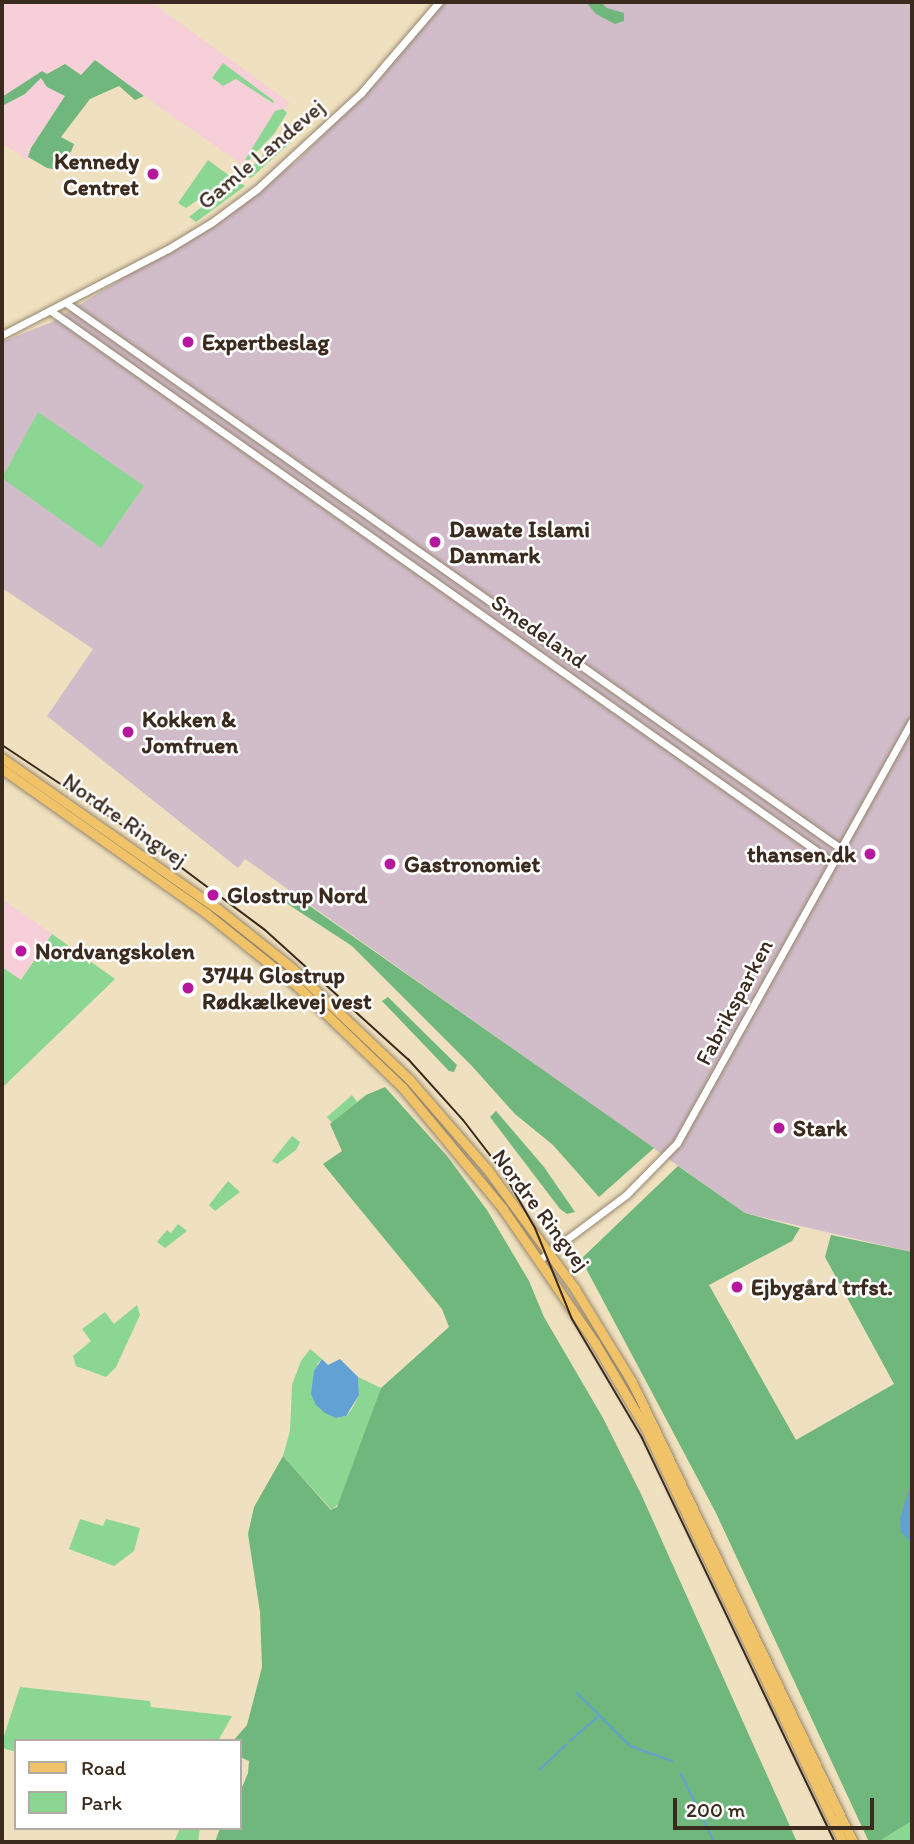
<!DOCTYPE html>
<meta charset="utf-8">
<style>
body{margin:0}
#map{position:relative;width:914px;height:1844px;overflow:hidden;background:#efe0bf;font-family:Itim,sans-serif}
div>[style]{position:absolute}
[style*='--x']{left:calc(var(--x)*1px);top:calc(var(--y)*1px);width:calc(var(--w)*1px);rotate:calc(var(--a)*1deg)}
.built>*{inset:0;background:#f6cfd8}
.industrial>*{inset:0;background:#d1bdca}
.green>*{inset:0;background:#8bd693}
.forest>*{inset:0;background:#70b77d}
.water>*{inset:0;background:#62a1d4}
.stream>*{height:2px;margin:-1px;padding:0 1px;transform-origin:1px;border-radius:1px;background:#62a1d4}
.roads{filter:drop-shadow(0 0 2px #95856e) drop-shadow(0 0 2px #95856e)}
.tertiary>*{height:7px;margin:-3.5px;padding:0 3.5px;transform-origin:3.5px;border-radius:3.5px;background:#fff}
.primary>*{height:9px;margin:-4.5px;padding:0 4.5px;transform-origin:4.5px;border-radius:4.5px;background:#f0c369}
.tram>*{height:2px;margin:-1px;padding:0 1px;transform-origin:1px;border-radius:1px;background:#3b2a1e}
.dots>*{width:19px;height:19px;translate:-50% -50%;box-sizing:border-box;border:4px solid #fff;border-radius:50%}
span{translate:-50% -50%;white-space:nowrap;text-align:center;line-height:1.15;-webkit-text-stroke:5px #fff;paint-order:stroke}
.street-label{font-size:23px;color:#3b2a1e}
.poi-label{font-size:23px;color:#3b2a1e;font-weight:700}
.right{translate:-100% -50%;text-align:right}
.left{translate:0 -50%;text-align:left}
.frame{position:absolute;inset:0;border:4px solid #3b2a1e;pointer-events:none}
.legend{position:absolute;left:14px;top:1739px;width:228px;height:91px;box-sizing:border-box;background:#fff;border:2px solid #b1aaa5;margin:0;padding:9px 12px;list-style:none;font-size:21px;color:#3b2a1e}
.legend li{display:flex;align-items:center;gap:14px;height:35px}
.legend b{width:35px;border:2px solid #b1aaa5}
.scale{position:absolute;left:673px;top:1798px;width:201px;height:32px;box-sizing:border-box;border:4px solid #3b2a1e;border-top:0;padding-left:9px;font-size:21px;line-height:24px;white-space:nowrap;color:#3b2a1e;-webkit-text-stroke:5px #fff;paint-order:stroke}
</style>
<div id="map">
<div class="built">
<i style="clip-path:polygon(2px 2px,151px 2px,290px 103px,241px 164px,95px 62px,28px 161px,2px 143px)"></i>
<i style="clip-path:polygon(2px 899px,52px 934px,21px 980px,2px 967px)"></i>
</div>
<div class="industrial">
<i style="clip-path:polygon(438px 2px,912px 2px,912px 1252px,745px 1213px,245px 859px,238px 868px,47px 716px,93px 649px,2px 588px,2px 342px,52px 322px,150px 261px,297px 161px,382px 77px)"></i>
</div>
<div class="green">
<i style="clip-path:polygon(223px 63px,274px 101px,273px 103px,236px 79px,223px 86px,218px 82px,212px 78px)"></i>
<i style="clip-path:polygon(283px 109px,287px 113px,274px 134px,249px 160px,245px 160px,275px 111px)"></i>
<i style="clip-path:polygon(292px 124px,296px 124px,297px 134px,291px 142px,251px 178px,248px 177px,249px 170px)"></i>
<i style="clip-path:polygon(208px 160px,231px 177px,186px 208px,178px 203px)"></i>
<i style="clip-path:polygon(236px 180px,245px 186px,196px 222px,189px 217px)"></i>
<i style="clip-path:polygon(38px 412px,144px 486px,101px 548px,2px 478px)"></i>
<i style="clip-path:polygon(52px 934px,115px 979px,2px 1088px,2px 967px,21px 980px)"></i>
<i style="clip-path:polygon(352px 1095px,357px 1102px,332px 1123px,327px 1117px)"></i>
<i style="clip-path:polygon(292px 1136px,300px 1142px,296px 1150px,277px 1164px,272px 1161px)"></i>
<i style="clip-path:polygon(228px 1181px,240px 1192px,215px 1211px,209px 1205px)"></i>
<i style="clip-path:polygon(178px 1224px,187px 1231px,165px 1248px,157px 1242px,167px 1230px,171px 1233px)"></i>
<i style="clip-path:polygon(137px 1305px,140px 1315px,116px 1367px,106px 1377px,76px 1366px,73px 1356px,91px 1341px,82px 1329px,105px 1312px,114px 1324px)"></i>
<i style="clip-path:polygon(310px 1349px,322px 1359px,317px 1364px,336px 1418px,346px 1416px,352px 1409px,359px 1395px,358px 1377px,381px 1388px,341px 1501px,332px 1510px,283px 1456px,290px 1431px,292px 1385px,301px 1361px)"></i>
<i style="clip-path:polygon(80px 1519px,103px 1526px,106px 1519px,140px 1528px,134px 1551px,114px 1566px,69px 1549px)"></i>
<i style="clip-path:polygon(20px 1687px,150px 1701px,151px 1707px,232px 1716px,218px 1741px,16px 1741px,16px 1752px,2px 1748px,2px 1742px)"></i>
<i style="clip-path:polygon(912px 1821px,912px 1842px,878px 1842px)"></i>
<i style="clip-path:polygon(180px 1828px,200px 1828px,198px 1842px,174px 1842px)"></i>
</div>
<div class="forest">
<i style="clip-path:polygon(586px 2px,601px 2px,607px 8px,624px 13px,624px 21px,615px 24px,596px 14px)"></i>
<i style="clip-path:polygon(95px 60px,144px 96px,135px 100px,119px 86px,90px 99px,61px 137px,74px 144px,71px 152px,63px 156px,58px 170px,47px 168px,28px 157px,31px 148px,65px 96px,47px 87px,41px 78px,25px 94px,2px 106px,2px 97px,42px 71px,47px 74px,65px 64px,81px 75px)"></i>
<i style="clip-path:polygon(287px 890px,654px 1148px,599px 1197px,553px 1145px,515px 1114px,471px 1065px,352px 946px,280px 899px)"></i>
<i style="clip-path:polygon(388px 997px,457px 1065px,454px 1072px,449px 1071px,382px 1001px)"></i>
<i style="clip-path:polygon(385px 1087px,447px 1156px,487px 1210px,529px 1281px,544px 1317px,603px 1418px,641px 1494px,797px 1842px,215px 1842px,220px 1828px,240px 1828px,240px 1792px,248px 1773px,249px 1761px,240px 1757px,240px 1741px,233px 1741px,247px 1725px,262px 1667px,260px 1612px,248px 1534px,254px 1507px,283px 1456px,331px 1510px,337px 1507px,381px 1388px,449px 1327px,442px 1309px,323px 1164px,342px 1151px,330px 1124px,366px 1095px)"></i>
<i style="clip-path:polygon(496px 1111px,544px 1167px,575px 1212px,567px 1214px,560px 1209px,490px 1117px)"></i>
<i style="clip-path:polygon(678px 1166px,745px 1213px,800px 1228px,792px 1241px,709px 1285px,796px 1440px,894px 1384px,825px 1257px,831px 1235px,912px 1252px,912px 1821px,878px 1842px,869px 1842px,716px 1513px,581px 1259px)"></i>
</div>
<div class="water">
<i style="clip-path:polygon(322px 1359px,328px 1365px,340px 1359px,358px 1377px,359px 1395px,346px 1416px,336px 1418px,325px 1413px,316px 1405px,311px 1394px,314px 1371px)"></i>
<i style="clip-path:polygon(912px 1480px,911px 1507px,912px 1543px,901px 1532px,900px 1519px)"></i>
</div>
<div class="stream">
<i style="--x:577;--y:1693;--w:75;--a:45"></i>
<i style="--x:630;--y:1746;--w:45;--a:19.7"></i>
<i style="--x:570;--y:1741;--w:38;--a:-41"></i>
<i style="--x:539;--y:1770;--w:37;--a:-43"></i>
<i style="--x:681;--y:1774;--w:76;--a:64.1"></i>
</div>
<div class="roads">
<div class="tertiary">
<i style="--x:66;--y:303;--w:947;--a:35.15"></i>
<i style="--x:51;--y:311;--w:956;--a:35.2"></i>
<i style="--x:2;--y:335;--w:187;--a:-27.4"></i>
<i style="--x:168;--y:249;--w:50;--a:-31.2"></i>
<i style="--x:211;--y:223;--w:57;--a:-36.5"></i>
<i style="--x:257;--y:189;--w:142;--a:-42.7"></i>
<i style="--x:361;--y:93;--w:120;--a:-49.4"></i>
<i style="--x:539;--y:1260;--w:109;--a:-36.8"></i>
<i style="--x:626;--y:1195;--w:73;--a:-45.6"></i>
<i style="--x:677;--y:1143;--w:483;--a:-60.9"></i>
</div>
<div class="primary">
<i style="--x:2;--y:758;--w:264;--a:35"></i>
<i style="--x:218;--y:909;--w:95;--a:38.6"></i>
<i style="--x:292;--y:968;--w:161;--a:43.5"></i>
<i style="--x:409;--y:1079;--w:119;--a:49.1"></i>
<i style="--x:487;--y:1169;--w:149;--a:53.7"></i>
<i style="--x:575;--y:1289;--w:109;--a:58.5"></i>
<i style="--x:632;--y:1382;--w:510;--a:64.34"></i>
<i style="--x:2;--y:769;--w:250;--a:35.2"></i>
<i style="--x:206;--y:913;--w:117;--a:38.7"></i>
<i style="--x:297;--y:986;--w:147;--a:43.9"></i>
<i style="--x:403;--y:1088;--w:157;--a:50.4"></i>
<i style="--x:503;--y:1209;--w:163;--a:55.5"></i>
<i style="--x:595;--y:1343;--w:100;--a:59.3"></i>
<i style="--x:646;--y:1429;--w:458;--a:64.5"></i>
</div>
</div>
<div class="tram">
<i style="--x:2;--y:745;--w:169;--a:33.7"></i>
<i style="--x:143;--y:839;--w:152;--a:36.7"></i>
<i style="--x:265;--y:930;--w:193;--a:42.1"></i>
<i style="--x:408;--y:1059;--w:82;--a:48"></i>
<i style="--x:463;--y:1120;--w:66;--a:52.4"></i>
<i style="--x:503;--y:1172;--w:64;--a:60.3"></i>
<i style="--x:535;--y:1228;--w:98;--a:67.9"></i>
<i style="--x:572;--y:1319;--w:138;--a:59.5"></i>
<i style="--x:642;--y:1438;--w:448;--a:64.5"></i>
</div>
<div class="dots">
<i style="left:153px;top:174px;background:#b5179e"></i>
<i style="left:188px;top:342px;background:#b5179e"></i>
<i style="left:435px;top:542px;background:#b5179e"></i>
<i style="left:128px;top:732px;background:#b5179e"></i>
<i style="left:870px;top:854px;background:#b5179e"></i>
<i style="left:390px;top:864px;background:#b5179e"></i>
<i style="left:213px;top:895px;background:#b5179e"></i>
<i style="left:21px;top:951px;background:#b5179e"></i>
<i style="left:188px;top:988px;background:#b5179e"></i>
<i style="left:779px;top:1128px;background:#b5179e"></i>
<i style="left:737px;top:1287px;background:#b5179e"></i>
</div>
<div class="street-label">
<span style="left:261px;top:154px;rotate:-40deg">Gamle Landevej</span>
<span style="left:539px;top:631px;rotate:35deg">Smedeland</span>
<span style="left:125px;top:820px;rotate:35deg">Nordre Ringvej</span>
<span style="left:734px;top:1002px;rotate:-62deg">Fabriksparken</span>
<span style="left:541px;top:1210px;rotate:53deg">Nordre Ringvej</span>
</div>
<div class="poi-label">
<span class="right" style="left:139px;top:174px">Kennedy<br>Centret</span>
<span class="left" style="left:202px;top:342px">Expertbeslag</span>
<span class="left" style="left:449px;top:542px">Dawate Islami<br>Danmark</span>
<span class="left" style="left:142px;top:732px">Kokken &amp;<br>Jomfruen</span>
<span class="right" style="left:856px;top:854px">thansen.dk</span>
<span class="left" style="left:404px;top:864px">Gastronomiet</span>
<span class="left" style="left:227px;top:895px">Glostrup Nord</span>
<span class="left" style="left:35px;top:951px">Nordvangskolen</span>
<span class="left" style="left:202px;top:988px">3744 Glostrup<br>Rødkælkevej vest</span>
<span class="left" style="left:793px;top:1128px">Stark</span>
<span class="left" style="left:751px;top:1287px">Ejbygård trfst.</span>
</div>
<div class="frame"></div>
<ul class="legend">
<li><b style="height:9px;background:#f0c369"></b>Road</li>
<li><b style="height:19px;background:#8bd693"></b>Park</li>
</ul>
<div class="scale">200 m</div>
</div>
